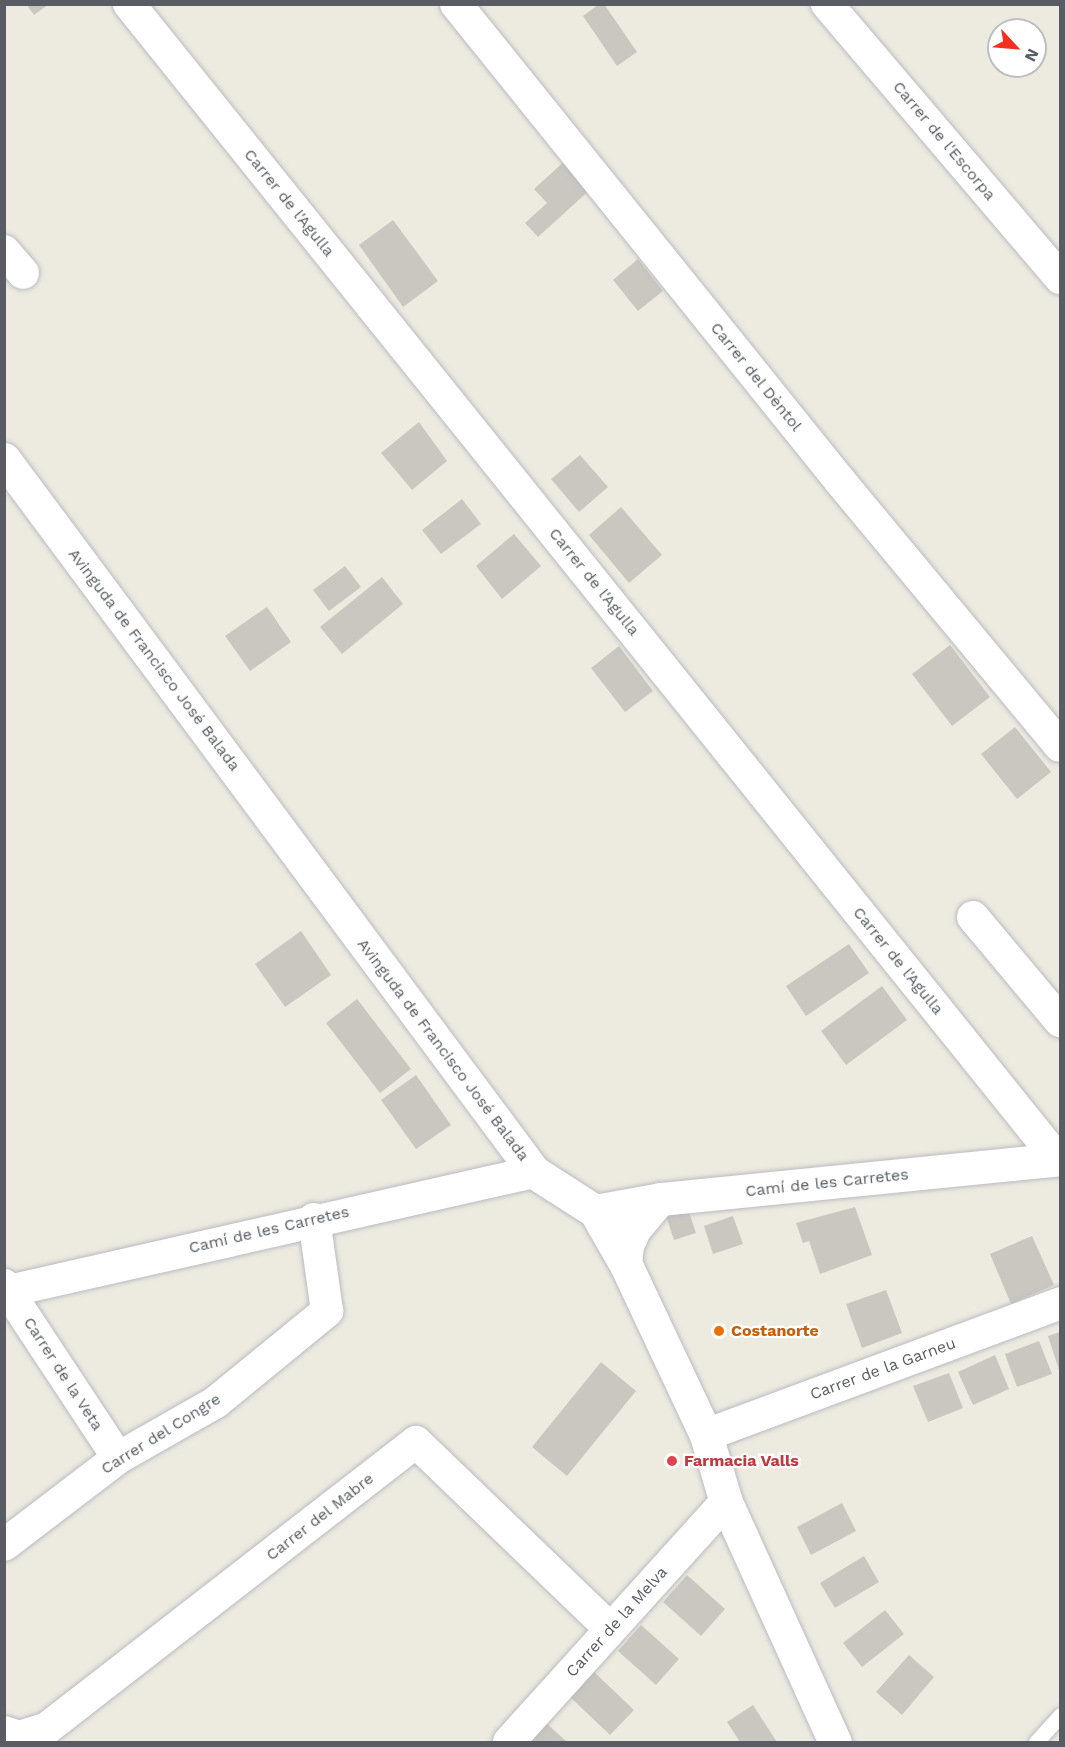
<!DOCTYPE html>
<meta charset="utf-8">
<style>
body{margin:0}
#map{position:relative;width:1065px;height:1747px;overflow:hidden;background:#edebe0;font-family:"Work Sans",sans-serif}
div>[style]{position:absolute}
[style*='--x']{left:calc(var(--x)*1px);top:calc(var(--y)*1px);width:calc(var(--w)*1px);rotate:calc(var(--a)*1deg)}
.building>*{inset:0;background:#cac7c0}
.roads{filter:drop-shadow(0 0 2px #b9bbc1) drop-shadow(0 0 2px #b9bbc1)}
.service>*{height:15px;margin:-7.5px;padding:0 7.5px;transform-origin:7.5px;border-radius:7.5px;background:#fff}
.minor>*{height:32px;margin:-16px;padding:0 16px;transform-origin:16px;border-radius:16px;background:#fff}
.tertiary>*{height:33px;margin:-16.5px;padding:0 16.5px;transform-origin:16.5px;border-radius:16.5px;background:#fff}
.dots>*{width:16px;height:16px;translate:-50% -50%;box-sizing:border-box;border:3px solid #fff;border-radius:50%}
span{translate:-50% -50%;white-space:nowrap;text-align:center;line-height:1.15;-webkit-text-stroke:4.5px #fff;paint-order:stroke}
.street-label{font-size:16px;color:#595d63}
.food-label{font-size:16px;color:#c56008;font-weight:700}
.left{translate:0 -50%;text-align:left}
.health-label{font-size:16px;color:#be3a42;font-weight:700}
.frame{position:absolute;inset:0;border:6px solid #595d63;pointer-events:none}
.north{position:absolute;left:987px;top:18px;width:60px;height:60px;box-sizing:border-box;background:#fff;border:2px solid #bdbec1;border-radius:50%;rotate:116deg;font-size:16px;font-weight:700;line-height:24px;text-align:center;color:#595d63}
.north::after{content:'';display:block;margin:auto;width:21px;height:27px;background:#f43120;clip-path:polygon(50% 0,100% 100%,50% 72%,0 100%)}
</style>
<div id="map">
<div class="building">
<i style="clip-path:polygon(26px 4px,49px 4px,34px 15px)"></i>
<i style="clip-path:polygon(599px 4px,604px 4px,637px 52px,617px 66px,583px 16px)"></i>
<i style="clip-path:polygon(568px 158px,593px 187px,538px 237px,525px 223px,547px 203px,534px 189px)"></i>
<i style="clip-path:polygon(393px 220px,438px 281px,403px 307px,359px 245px)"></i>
<i style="clip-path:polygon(638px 259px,663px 291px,638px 311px,613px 280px)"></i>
<i style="clip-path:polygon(419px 422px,447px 461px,412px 490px,381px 453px)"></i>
<i style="clip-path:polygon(580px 455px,608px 487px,579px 512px,551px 479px)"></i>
<i style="clip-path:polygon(462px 499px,481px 524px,441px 554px,422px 530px)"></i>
<i style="clip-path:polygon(621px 507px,662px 555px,629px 583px,589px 535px)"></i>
<i style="clip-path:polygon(514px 534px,541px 566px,502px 599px,476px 566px)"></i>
<i style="clip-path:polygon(345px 566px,361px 587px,329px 611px,313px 590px)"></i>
<i style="clip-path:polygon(382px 577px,403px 604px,342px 654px,320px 627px)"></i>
<i style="clip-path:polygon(267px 607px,291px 642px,250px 671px,225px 636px)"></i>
<i style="clip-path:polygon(950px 645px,990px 697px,952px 726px,912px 674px)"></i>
<i style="clip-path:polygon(619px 646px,653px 691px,625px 712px,591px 668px)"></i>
<i style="clip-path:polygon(1015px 727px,1051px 772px,1017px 799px,981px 754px)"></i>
<i style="clip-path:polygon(301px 931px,331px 975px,285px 1007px,255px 964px)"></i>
<i style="clip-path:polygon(849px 944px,869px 973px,806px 1016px,786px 986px)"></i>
<i style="clip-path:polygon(882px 986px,907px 1020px,846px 1065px,821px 1031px)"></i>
<i style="clip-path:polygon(357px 999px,411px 1069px,380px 1093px,326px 1023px)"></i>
<i style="clip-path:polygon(416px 1075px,451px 1125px,416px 1149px,381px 1100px)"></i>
<i style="clip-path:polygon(855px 1207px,872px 1255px,820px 1274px,809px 1241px,803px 1243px,796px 1223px)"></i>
<i style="clip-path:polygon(688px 1209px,696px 1233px,674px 1240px,666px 1216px)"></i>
<i style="clip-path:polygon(733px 1216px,743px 1244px,713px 1254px,704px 1226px)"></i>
<i style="clip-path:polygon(1032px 1236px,1054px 1285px,1011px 1304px,990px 1254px)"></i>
<i style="clip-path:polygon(886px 1290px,902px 1333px,862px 1348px,846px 1304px)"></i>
<i style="clip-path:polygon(1060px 1332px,1060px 1373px,1048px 1336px)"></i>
<i style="clip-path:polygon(1039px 1341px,1052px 1374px,1017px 1387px,1005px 1354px)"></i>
<i style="clip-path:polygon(995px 1355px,1009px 1389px,973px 1405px,958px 1372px)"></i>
<i style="clip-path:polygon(601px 1362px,636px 1391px,567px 1476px,532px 1447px)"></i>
<i style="clip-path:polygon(949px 1373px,963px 1408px,928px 1422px,913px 1386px)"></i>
<i style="clip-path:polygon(842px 1503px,856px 1531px,811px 1555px,797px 1527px)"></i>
<i style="clip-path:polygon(864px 1556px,879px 1582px,835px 1608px,820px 1583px)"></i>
<i style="clip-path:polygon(687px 1575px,725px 1609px,701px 1636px,663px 1602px)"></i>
<i style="clip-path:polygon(885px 1610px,904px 1634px,862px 1667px,843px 1643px)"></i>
<i style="clip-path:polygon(641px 1625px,679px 1659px,656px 1685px,618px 1651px)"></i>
<i style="clip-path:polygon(909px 1655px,934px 1677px,902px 1715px,876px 1692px)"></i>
<i style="clip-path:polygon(593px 1671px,634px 1710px,610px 1735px,569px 1696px)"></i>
<i style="clip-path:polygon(753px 1705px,777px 1742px,740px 1742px,727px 1722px)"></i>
<i style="clip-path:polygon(543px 1720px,567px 1742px,523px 1742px)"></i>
</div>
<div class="roads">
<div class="service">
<i style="--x:1036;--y:1742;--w:36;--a:-48"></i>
</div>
<div class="minor">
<i style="--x:129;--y:4;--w:1483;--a:51.21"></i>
<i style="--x:456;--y:4;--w:612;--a:51.16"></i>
<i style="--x:840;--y:481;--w:344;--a:50.3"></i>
<i style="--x:827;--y:4;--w:360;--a:49.6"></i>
<i style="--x:4;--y:251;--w:29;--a:49"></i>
<i style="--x:973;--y:917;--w:136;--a:50.1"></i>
<i style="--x:626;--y:1265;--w:19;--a:-84"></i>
<i style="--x:628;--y:1246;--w:17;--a:-66"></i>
<i style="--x:635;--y:1230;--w:40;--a:-50"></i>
<i style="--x:4;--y:1285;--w:207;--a:56.6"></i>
<i style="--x:4;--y:1292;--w:543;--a:-12.76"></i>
<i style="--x:706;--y:1435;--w:378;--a:-20.4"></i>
<i style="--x:4;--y:1545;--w:143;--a:-37.3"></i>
<i style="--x:118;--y:1458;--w:113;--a:-29.7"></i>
<i style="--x:216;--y:1402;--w:144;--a:-39.3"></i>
<i style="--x:327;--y:1311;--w:93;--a:-98"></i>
<i style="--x:4;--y:1732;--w:16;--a:18"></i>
<i style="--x:19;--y:1737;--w:28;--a:-17"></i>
<i style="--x:46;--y:1729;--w:468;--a:-37.8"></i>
<i style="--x:416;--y:1442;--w:269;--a:43.9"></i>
<i style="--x:509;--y:1742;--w:324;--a:-47.9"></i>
</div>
<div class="tertiary">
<i style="--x:4;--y:459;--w:888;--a:53.38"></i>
<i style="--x:534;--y:1172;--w:72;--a:32.6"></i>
<i style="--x:595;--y:1211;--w:62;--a:60.1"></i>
<i style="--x:626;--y:1265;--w:188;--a:64.8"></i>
<i style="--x:706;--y:1435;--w:70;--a:73.4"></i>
<i style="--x:726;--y:1502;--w:264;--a:65.6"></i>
<i style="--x:595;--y:1211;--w:67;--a:-10.3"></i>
<i style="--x:661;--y:1199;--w:401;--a:-5.7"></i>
</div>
</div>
<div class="dots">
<i style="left:719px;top:1331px;background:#e8710a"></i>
<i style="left:672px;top:1461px;background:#e0444e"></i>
</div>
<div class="street-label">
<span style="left:944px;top:141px;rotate:50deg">Carrer de l'Escorpa</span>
<span style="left:289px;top:203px;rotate:51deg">Carrer de l'Agulla</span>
<span style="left:756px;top:377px;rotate:51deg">Carrer del Dèntol</span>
<span style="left:594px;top:582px;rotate:51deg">Carrer de l'Agulla</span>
<span style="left:154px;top:660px;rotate:53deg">Avinguda de Francisco José Balada</span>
<span style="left:898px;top:961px;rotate:51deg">Carrer de l'Agulla</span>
<span style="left:443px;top:1050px;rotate:53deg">Avinguda de Francisco José Balada</span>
<span style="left:827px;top:1183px;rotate:-6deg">Camí de les Carretes</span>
<span style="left:269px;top:1230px;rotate:-13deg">Camí de les Carretes</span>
<span style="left:883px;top:1369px;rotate:-20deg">Carrer de la Garneu</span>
<span style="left:63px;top:1374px;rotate:57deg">Carrer de la Veta</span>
<span style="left:161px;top:1434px;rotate:-32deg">Carrer del Congre</span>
<span style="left:320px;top:1517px;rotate:-38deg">Carrer del Mabre</span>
<span style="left:617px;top:1622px;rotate:-48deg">Carrer de la Melva</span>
</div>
<div class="food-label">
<span class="left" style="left:731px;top:1331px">Costanorte</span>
</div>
<div class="health-label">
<span class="left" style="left:684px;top:1461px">Farmacia Valls</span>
</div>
<div class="frame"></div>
<div class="north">N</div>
</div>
